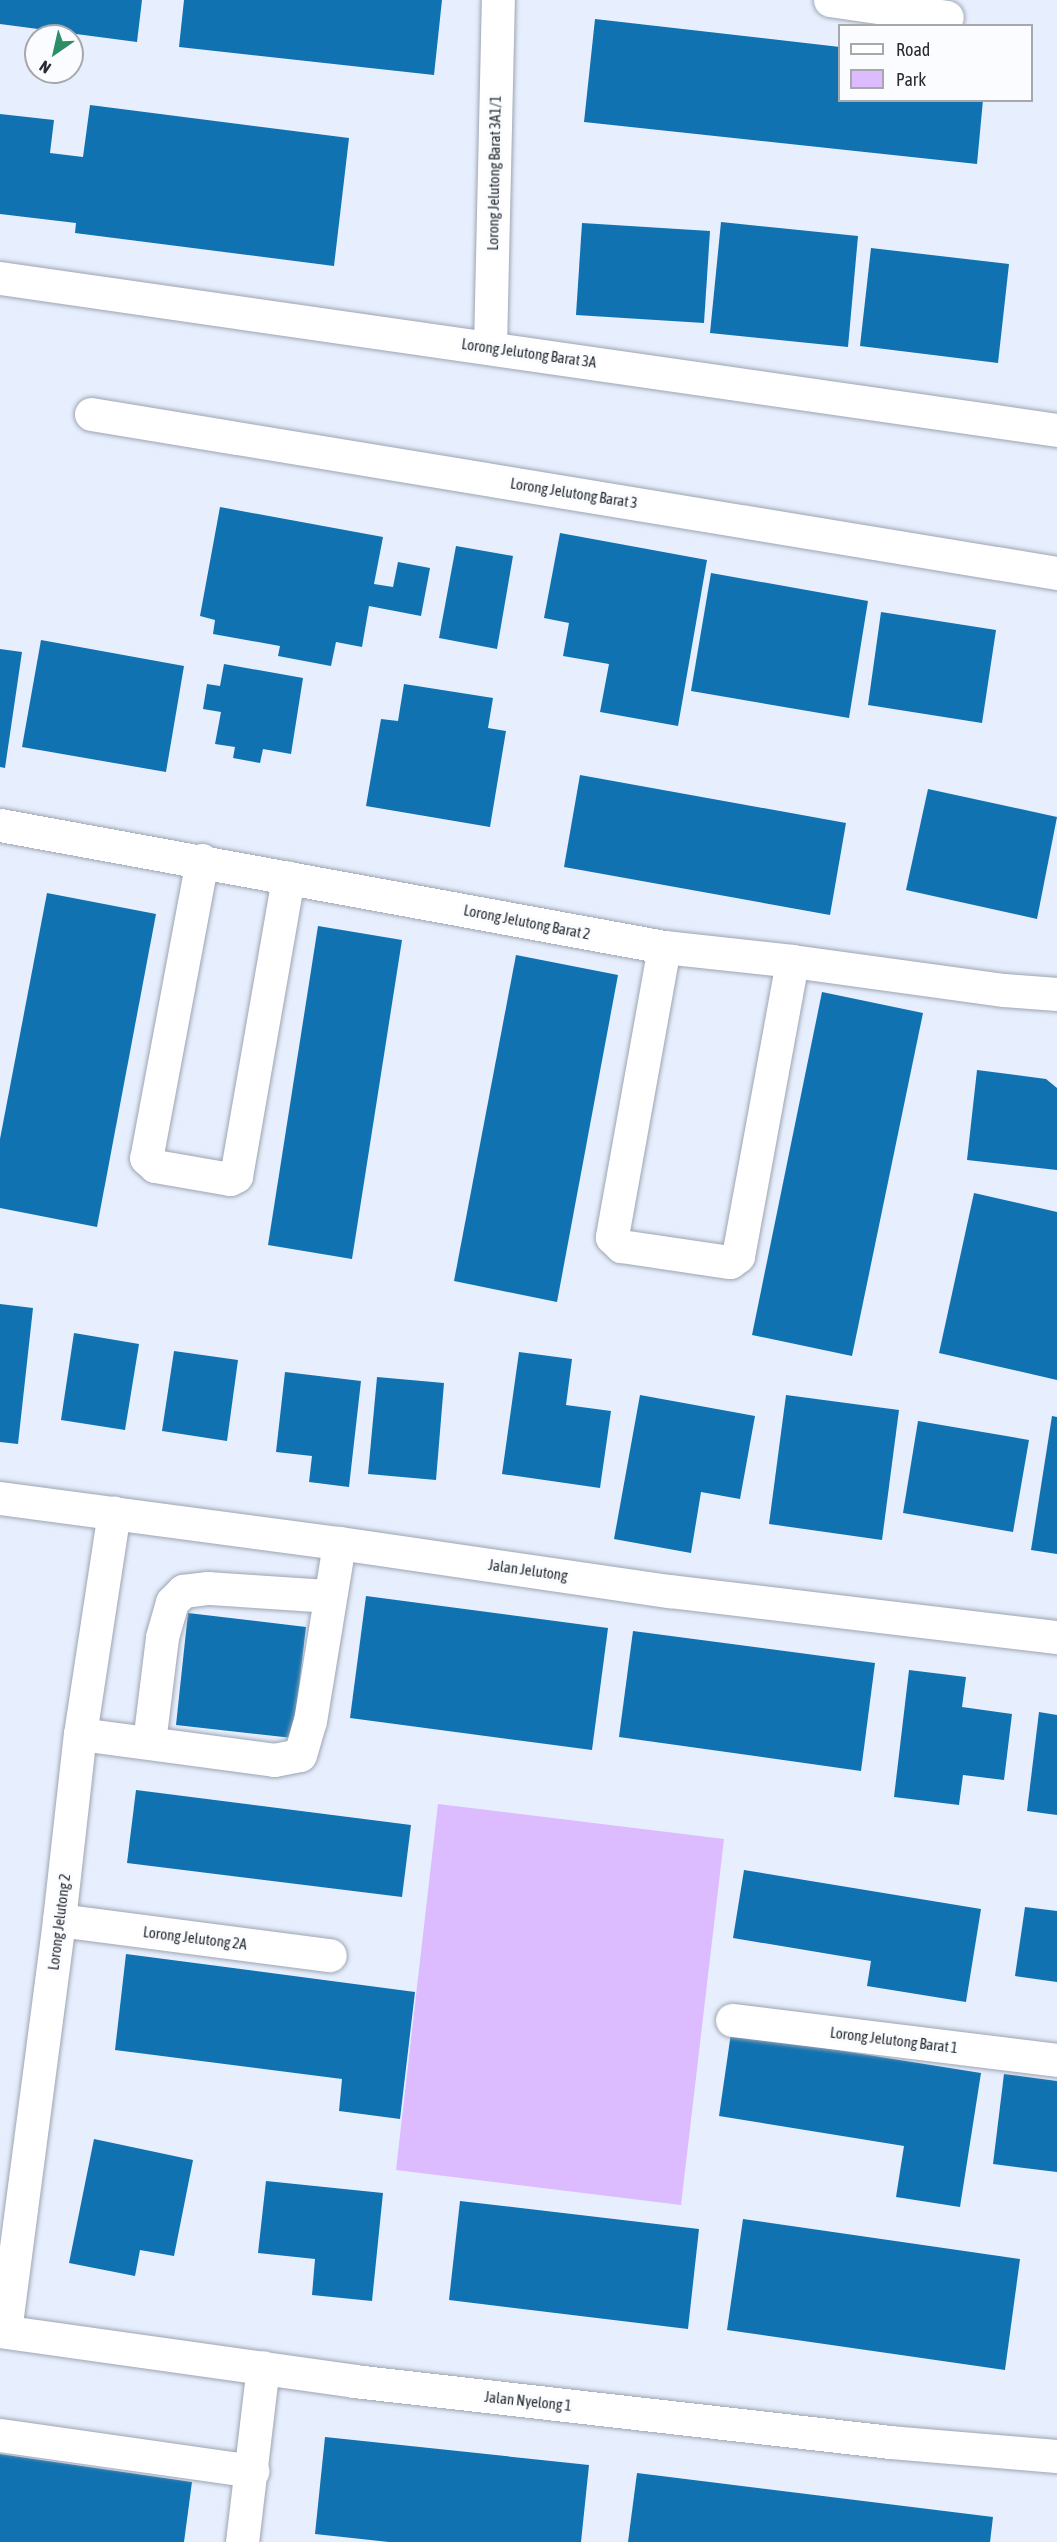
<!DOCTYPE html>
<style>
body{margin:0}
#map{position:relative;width:1057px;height:2542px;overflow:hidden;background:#e7effe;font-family:"Asap Condensed",sans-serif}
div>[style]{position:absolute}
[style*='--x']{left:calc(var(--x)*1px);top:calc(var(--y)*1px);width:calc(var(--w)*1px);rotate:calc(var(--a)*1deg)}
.green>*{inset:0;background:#dcbbff}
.building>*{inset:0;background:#1072b1}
.roads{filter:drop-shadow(0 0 2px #9da4b2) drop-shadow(0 0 2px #9da4b2)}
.street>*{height:33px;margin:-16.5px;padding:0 16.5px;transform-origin:16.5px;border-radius:16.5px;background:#fff}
span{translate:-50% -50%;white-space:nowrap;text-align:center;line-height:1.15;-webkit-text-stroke:6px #fafcff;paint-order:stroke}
.street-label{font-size:15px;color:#282b30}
.legend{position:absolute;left:838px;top:24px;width:195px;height:78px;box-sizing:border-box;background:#fafcff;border:2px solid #a6a8ac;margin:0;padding:8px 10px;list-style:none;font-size:18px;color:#282b30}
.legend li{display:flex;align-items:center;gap:12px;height:30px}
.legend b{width:30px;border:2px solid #a6a8ac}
.north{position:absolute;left:24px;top:24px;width:60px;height:60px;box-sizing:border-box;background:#fafcff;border:2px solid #a6a8ac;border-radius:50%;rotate:214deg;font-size:16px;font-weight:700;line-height:24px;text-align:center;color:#282b30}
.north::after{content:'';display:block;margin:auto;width:21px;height:27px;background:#2d8d67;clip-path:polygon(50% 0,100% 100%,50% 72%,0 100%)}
</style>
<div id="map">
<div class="green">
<i style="clip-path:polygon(438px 1804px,724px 1839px,681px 2205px,396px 2170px)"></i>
</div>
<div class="building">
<i style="clip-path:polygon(0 0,142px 0,137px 42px,0 24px)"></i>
<i style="clip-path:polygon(184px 0,442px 0,434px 75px,179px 47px)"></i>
<i style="clip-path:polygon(595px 19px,840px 47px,840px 100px,983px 100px,977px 164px,584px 122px)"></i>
<i style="clip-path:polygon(90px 105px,349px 138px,334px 266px,75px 233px,76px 223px,0 214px,0 114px,54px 120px,50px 153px,83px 157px)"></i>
<i style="clip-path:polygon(721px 222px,858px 236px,848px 347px,710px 333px)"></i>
<i style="clip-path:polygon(582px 223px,710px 231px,704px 323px,576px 315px)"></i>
<i style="clip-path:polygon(871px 248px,1009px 264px,998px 363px,860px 346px)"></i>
<i style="clip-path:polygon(220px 507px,383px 537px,374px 584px,393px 587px,398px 562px,430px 568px,421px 616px,369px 606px,362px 647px,336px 642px,331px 666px,278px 656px,280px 646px,213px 634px,215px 620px,200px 616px)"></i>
<i style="clip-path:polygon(560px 533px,707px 560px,678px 726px,600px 712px,609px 664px,563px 656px,569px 623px,544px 618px)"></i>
<i style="clip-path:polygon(456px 546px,513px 556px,497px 649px,439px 638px)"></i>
<i style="clip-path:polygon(711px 573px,868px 601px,849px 718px,691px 691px)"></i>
<i style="clip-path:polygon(881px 612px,996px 630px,982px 723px,868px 705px)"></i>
<i style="clip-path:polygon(41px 640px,184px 666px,166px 772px,22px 747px)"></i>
<i style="clip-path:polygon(0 649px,22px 652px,5px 768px,0 767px)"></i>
<i style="clip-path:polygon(224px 664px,303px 678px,291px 754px,263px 749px,260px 763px,233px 758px,235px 747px,215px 744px,221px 712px,203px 709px,207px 684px,220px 686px)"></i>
<i style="clip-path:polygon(404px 684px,493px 698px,488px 728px,506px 731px,490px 827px,366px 806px,381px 719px,398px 721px)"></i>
<i style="clip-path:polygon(580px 775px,846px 823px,830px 915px,564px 867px)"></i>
<i style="clip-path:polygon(928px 789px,1057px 817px,1037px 919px,906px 890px)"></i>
<i style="clip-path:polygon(47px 893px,156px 914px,97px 1227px,0 1208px,0 1139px)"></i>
<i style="clip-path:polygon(318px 926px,402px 940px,352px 1259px,268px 1245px)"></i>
<i style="clip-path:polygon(516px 955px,618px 975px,557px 1302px,454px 1281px)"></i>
<i style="clip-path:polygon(822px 992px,923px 1013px,852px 1356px,752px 1335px)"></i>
<i style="clip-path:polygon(977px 1070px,1046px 1079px,1057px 1088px,1057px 1170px,967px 1160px)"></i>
<i style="clip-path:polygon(974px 1193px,1057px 1212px,1057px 1380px,939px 1353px)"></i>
<i style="clip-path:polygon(0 1304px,33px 1308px,18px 1444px,0 1442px)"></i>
<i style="clip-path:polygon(74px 1333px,139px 1344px,125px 1430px,61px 1420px)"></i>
<i style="clip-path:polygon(174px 1351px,238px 1360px,227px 1441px,162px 1431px)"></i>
<i style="clip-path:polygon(519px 1352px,572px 1359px,566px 1405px,611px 1411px,600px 1488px,502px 1474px)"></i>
<i style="clip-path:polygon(285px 1372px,361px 1381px,349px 1487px,309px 1482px,312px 1456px,276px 1452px)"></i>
<i style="clip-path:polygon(377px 1377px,444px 1383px,436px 1480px,368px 1474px)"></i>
<i style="clip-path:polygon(640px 1395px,755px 1416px,740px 1499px,701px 1492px,691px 1553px,614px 1539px)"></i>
<i style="clip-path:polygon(786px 1395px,899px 1410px,882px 1540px,769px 1524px)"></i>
<i style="clip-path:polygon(1052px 1416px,1057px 1417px,1057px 1554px,1031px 1550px)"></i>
<i style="clip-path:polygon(918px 1421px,1029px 1440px,1013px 1532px,903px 1513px)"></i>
<i style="clip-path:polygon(366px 1596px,608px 1628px,592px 1750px,350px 1718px)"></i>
<i style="clip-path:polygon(188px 1613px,306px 1627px,293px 1738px,176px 1725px)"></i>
<i style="clip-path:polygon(633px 1631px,875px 1663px,861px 1771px,619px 1737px)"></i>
<i style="clip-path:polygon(909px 1670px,966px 1677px,962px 1707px,1012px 1714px,1004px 1780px,963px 1775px,959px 1805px,894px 1797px)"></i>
<i style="clip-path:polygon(1039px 1712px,1057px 1715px,1057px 1815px,1027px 1811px)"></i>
<i style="clip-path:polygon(136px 1790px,411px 1825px,402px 1897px,127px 1863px)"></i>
<i style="clip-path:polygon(744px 1870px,981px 1909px,966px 2002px,867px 1986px,871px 1961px,733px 1938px)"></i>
<i style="clip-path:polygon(1025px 1907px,1057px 1911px,1057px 1982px,1015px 1976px)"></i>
<i style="clip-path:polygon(126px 1954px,415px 1992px,400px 2119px,339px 2111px,342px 2079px,115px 2050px)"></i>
<i style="clip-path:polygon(731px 2033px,981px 2073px,960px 2207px,896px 2197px,904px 2146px,719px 2116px)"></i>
<i style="clip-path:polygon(1004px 2074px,1057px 2081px,1057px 2172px,993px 2164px)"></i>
<i style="clip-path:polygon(94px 2139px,193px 2160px,174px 2256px,140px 2250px,135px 2276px,69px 2263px)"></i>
<i style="clip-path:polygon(266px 2181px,383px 2193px,372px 2301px,312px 2295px,315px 2259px,258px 2253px)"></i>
<i style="clip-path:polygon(460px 2201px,699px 2229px,688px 2329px,449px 2300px)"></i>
<i style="clip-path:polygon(743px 2219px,1020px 2259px,1005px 2370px,727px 2330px)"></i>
<i style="clip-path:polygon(325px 2437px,589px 2465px,581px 2542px,389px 2542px,315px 2534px)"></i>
<i style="clip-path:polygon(0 2454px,192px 2482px,184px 2542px,0 2542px)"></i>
<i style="clip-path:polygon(637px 2473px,993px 2517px,990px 2542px,628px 2542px)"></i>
</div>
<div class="roads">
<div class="street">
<i style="--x:830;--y:0;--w:118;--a:8.3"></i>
<i style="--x:0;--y:278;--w:1068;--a:8.18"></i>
<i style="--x:490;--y:347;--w:347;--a:-88.7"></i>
<i style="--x:91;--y:414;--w:979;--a:9.35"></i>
<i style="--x:0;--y:825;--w:675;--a:10.41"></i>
<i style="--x:664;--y:947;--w:129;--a:6.2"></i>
<i style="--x:792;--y:961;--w:214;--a:7.8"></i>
<i style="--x:1004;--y:990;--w:53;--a:4.3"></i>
<i style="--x:202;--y:860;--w:303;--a:100.6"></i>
<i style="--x:146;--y:1158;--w:12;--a:42"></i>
<i style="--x:155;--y:1166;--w:76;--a:9.8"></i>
<i style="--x:230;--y:1179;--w:7;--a:-27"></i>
<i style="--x:236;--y:1176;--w:303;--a:-80.1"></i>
<i style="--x:664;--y:947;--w:295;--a:100.2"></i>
<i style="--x:612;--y:1237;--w:13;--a:45"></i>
<i style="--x:621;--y:1246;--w:110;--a:8.4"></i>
<i style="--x:730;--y:1262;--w:10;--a:-37"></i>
<i style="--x:738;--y:1256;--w:300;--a:-79.6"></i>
<i style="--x:0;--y:1498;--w:342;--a:7.6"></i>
<i style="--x:339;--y:1543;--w:334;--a:8.3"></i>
<i style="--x:670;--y:1591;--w:390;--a:6.8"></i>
<i style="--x:80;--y:1734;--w:196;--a:7.6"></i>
<i style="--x:274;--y:1760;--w:26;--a:-11"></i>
<i style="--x:300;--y:1755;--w:35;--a:-74"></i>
<i style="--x:310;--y:1721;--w:180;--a:-80.7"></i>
<i style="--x:149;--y:1742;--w:106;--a:-82.9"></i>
<i style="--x:162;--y:1637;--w:36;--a:-74"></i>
<i style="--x:172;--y:1602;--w:16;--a:-45"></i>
<i style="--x:183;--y:1591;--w:25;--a:-7"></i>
<i style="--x:208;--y:1588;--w:121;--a:3.8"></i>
<i style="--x:59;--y:1920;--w:273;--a:7.4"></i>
<i style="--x:732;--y:2020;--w:327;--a:7"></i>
<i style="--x:0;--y:2331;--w:358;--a:8"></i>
<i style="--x:354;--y:2381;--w:539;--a:6.49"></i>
<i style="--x:890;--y:2442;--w:168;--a:4.8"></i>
<i style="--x:5;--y:2331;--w:415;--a:-82.5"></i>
<i style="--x:59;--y:1920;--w:187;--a:-83.6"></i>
<i style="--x:80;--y:1734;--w:224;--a:-81.3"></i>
<i style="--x:0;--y:2435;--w:255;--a:8.1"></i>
<i style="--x:242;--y:2542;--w:176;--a:-83.2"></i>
</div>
</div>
<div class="street-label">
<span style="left:494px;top:173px;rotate:-89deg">Lorong Jelutong Barat 3A1/1</span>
<span style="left:529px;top:353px;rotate:8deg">Lorong Jelutong Barat 3A</span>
<span style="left:574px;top:493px;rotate:9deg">Lorong Jelutong Barat 3</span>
<span style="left:527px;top:922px;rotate:11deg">Lorong Jelutong Barat 2</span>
<span style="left:528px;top:1570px;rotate:8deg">Jalan Jelutong</span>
<span style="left:59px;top:1922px;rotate:-83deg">Lorong Jelutong 2</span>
<span style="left:195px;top:1938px;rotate:7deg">Lorong Jelutong 2A</span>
<span style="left:894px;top:2040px;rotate:7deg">Lorong Jelutong Barat 1</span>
<span style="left:528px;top:2401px;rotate:6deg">Jalan Nyelong 1</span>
</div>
<ul class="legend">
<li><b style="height:8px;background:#fff"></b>Road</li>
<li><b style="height:16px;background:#dcbbff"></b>Park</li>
</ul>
<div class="north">N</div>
</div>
